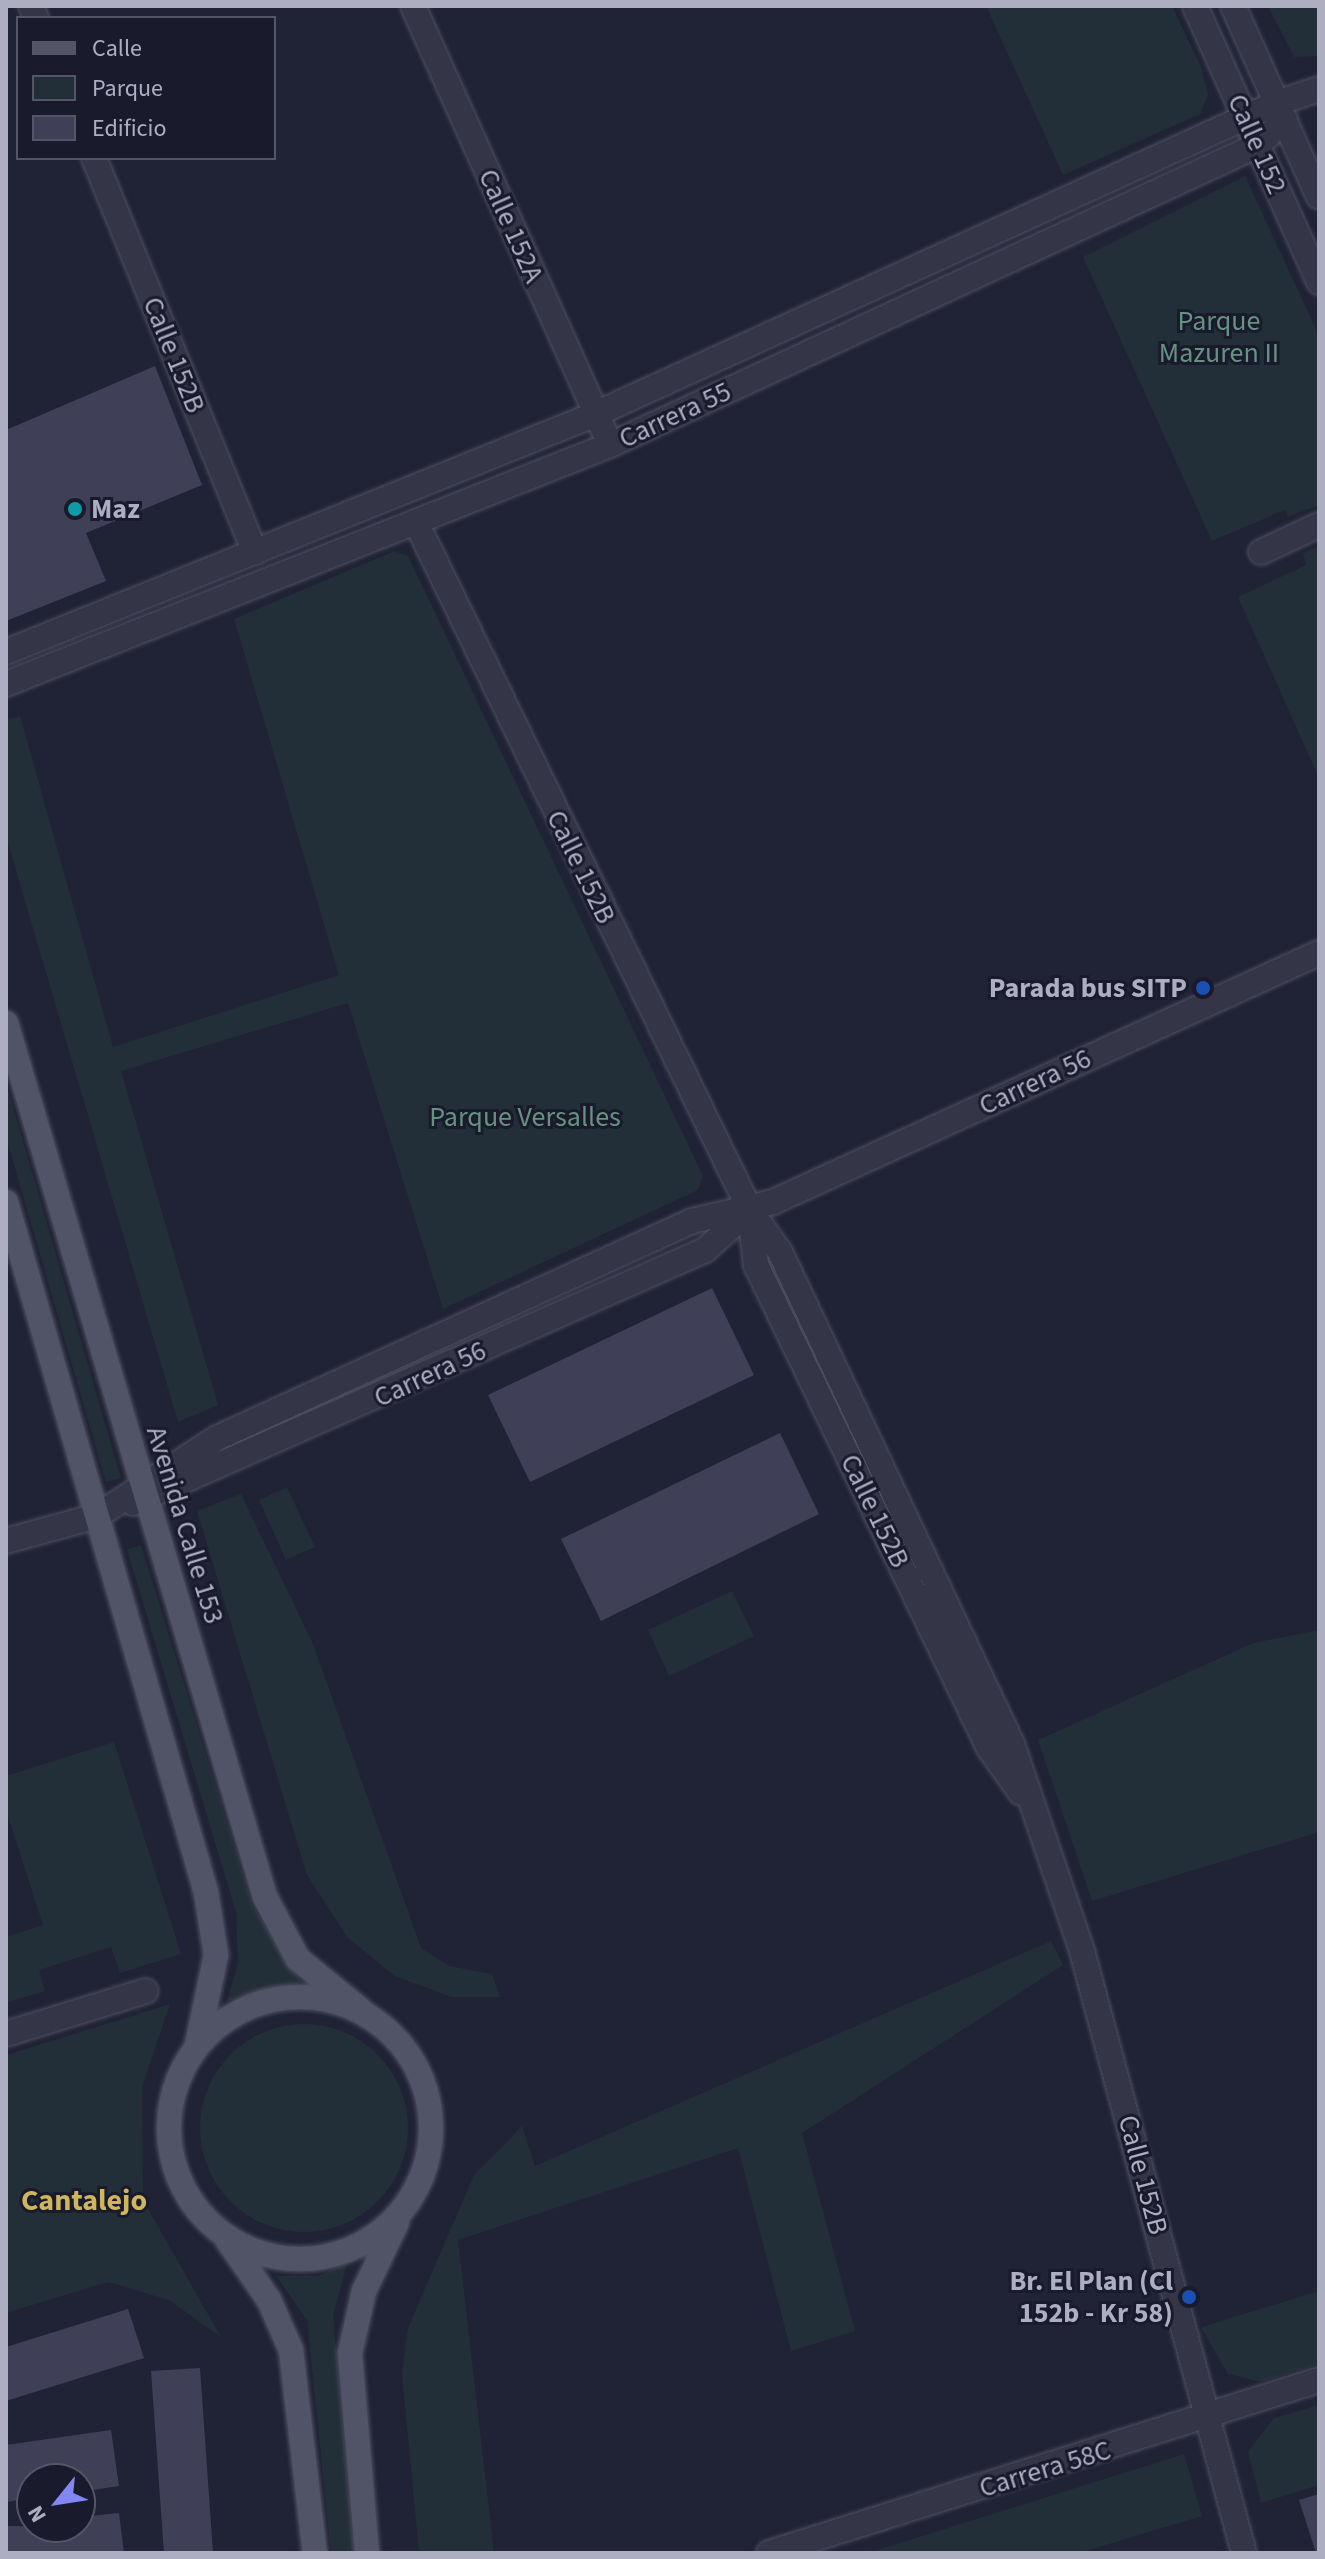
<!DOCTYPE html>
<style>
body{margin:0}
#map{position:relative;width:1325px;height:2559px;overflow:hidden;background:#202235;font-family:"Source Sans 3",sans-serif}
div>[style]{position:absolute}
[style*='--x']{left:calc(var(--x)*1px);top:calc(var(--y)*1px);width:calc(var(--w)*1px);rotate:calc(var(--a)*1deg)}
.green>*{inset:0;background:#232f38}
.round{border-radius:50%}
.building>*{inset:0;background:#3f4057}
.roads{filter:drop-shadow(0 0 2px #4e4f61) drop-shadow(0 0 2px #4e4f61)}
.minor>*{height:24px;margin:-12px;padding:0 12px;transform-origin:12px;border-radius:12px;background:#343546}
.tertiary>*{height:24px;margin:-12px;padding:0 12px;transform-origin:12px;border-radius:12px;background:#343546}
.primary>*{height:24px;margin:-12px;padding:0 12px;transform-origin:12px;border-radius:12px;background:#515366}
.primary>.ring{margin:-12px;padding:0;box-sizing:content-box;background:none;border:24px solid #515366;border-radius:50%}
.dots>*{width:22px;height:22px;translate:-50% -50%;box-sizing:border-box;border:4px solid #191a2b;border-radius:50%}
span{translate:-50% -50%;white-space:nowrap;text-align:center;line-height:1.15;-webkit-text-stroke:6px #191a2b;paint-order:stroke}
.street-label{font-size:28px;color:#aeaec3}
.park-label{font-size:28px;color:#669280}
.poi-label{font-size:28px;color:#aeaec3;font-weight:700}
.left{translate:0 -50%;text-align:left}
.right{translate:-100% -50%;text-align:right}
.neighbourhood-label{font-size:30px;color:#ceb65d;font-weight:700}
.frame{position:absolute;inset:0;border:8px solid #aeaec3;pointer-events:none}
.legend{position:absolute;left:16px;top:16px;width:260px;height:144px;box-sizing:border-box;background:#191a2b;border:2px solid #555568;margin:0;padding:10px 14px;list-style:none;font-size:24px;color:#aeaec3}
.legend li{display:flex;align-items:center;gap:16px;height:40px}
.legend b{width:40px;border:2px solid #555568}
.north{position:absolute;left:16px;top:2463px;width:80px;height:80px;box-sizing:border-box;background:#191a2b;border:2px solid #555568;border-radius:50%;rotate:240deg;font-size:22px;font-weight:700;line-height:32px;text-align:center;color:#aeaec3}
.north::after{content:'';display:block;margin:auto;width:28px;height:36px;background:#8287f3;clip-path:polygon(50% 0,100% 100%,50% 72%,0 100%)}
</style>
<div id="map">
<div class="green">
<i style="clip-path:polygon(986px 6px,1172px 6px,1201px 67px,1208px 95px,1200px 114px,1063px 175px)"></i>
<i style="clip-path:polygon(1268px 6px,1319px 6px,1319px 56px,1294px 57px)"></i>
<i style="clip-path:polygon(1245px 176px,1319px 336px,1319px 505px,1288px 517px,1285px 510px,1212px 541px,1083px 257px)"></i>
<i style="clip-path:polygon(1319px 546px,1319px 778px,1238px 597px,1306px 565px,1303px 553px)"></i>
<i style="clip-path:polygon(394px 551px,408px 556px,703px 1176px,698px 1190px,443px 1309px,348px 1003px,121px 1071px,218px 1405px,178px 1422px,6px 836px,6px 720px,20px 716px,113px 1047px,339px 975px,234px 619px)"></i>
<i style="clip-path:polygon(6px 1083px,121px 1478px,106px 1482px,6px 1137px)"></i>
<i style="clip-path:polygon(287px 1487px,315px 1547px,286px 1560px,259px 1500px)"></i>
<i style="clip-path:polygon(241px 1494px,313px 1644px,421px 1948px,449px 1966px,492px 1974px,500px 1997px,451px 1997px,395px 1976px,348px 1938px,307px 1875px,197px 1511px)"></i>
<i style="clip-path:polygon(141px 1545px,253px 1907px,302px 1982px,227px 2001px,238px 1963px,236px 1912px,127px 1550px)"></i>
<i style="clip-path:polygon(732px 1591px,754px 1636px,669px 1676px,648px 1630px)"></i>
<i style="clip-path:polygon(1319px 1630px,1319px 1832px,1092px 1901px,1038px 1740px,1253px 1643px)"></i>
<i style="clip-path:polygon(114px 1742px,181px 1954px,120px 1973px,111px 1947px,39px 1970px,45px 1991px,8px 2002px,6px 1937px,43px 1925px,6px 1810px,6px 1776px)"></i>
<i style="clip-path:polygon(1051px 1941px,1063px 1965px,802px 2133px,855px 2331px,791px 2351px,738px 2148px,458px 2240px,494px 2553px,419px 2553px,402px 2374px,408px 2328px,474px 2175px,522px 2126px,535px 2166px)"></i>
<i style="clip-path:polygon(170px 2004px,142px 2087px,143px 2200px,221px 2337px,169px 2300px,108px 2282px,6px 2313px,6px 2055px)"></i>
<i class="round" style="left:200px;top:2024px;width:208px;height:208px"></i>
<i style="clip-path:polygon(347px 2263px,333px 2316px,354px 2553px,331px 2553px,307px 2320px,276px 2276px,318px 2276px)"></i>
<i style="clip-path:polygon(1319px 2291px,1319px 2364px,1262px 2382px,1228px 2374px,1201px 2327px)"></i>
<i style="clip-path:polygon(1319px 2405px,1319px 2485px,1261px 2503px,1248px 2452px,1274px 2418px)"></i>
<i style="clip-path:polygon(1184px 2454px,1202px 2516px,1079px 2553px,868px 2553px)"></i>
</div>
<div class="building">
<i style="clip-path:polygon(155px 366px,202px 485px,86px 533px,106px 581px,6px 621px,6px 430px)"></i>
<i style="clip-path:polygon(712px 1288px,754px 1375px,530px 1482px,488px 1395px)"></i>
<i style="clip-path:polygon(780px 1433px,819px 1514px,601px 1621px,561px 1539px)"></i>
<i style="clip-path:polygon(128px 2309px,144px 2358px,6px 2401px,6px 2347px)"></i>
<i style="clip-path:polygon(200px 2368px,213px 2553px,164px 2553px,151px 2371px)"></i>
<i style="clip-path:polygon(111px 2430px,119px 2486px,80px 2492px,80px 2479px,32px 2479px,32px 2498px,6px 2502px,6px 2445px)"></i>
<i style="clip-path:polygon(1319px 2494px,1319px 2553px,1316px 2553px,1299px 2500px)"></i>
<i style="clip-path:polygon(119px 2513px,124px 2553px,6px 2553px,6px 2526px,80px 2527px,80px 2517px)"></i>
</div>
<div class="roads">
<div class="minor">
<i style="--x:31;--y:6;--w:13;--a:67"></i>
<i style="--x:413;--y:6;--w:481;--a:65.8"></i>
<i style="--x:1277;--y:103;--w:44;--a:-18.4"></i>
<i style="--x:94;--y:158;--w:426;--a:67.8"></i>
<i style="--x:416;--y:522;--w:765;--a:64.11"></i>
<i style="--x:750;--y:1210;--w:52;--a:54.5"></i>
<i style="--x:780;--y:1252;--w:544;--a:64.75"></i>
<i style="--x:1012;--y:1744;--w:219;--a:71.3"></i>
<i style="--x:1082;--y:1951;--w:623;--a:74.94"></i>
<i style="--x:1261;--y:552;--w:64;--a:-25"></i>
<i style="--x:750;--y:1213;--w:52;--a:83.4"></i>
<i style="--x:756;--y:1265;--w:536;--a:64.25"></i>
<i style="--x:989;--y:1748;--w:54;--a:54.8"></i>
<i style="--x:6;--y:1541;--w:94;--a:-15.4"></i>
<i style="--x:6;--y:2034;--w:146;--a:-17.1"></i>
</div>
<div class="tertiary">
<i style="--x:1195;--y:6;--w:303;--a:65.8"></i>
<i style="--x:1233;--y:6;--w:209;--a:65.8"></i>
<i style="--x:6;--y:652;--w:636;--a:-21.97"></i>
<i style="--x:596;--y:414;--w:749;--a:-24.55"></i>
<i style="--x:6;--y:684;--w:650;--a:-21.59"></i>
<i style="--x:610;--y:445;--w:714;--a:-24.84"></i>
<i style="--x:1258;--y:145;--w:37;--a:-43"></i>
<i style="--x:133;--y:1503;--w:625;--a:-23.86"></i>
<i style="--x:705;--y:1250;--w:60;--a:-41.6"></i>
<i style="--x:97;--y:1516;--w:143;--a:-33"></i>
<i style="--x:217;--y:1438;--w:522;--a:-24.55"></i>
<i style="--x:692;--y:1221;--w:83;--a:-13.2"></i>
<i style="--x:773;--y:1202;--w:600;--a:-24.52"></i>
<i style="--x:769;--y:2553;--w:577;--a:-17.46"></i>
</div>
<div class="primary">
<i style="--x:6;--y:1023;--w:912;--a:73.49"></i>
<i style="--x:265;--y:1897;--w:70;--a:62"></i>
<i style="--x:298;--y:1959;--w:82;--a:39.1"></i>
<i style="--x:6;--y:1202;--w:718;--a:73.84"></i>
<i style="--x:206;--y:1892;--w:64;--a:81"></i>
<i style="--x:216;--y:1955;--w:92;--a:101.9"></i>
<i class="ring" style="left:169px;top:1997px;width:238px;height:238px"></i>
<i style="--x:228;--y:2241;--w:72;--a:55.2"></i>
<i style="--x:269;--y:2300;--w:55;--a:66.3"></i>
<i style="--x:291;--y:2350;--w:204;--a:83.3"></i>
<i style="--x:367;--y:2553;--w:201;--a:-94.9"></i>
<i style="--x:350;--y:2353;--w:64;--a:-77.3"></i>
<i style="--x:364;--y:2291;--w:76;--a:-64.4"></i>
</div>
</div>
<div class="dots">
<i style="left:75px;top:509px;background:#0f9aa8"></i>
<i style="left:1203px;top:988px;background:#1a4fb4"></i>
<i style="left:1189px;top:2297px;background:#1a4fb4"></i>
</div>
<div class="street-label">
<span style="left:1257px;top:144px;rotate:66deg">Calle 152</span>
<span style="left:511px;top:226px;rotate:66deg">Calle 152A</span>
<span style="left:174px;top:355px;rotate:68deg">Calle 152B</span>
<span style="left:675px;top:415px;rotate:-25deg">Carrera 55</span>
<span style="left:581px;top:867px;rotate:64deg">Calle 152B</span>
<span style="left:1035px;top:1082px;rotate:-25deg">Carrera 56</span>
<span style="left:430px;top:1374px;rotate:-25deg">Carrera 56</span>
<span style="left:875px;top:1511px;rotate:64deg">Calle 152B</span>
<span style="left:185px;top:1525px;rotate:73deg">Avenida Calle 153</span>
<span style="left:1143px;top:2175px;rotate:75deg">Calle 152B</span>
<span style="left:1045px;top:2469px;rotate:-17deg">Carrera 58C</span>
</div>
<div class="park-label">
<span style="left:1219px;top:337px">Parque<br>Mazuren II</span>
<span style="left:525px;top:1117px">Parque Versalles</span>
</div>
<div class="poi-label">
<span class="left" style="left:91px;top:509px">Maz</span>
<span class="right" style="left:1187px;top:988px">Parada bus SITP</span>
<span class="right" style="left:1173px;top:2297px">Br. El Plan (Cl<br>152b - Kr 58)</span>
</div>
<div class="neighbourhood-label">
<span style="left:84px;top:2201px">Cantalejo</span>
</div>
<div class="frame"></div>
<ul class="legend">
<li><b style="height:10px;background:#515366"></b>Calle</li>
<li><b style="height:22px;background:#232f38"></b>Parque</li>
<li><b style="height:22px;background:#3f4057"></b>Edificio</li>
</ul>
<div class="north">N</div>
</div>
